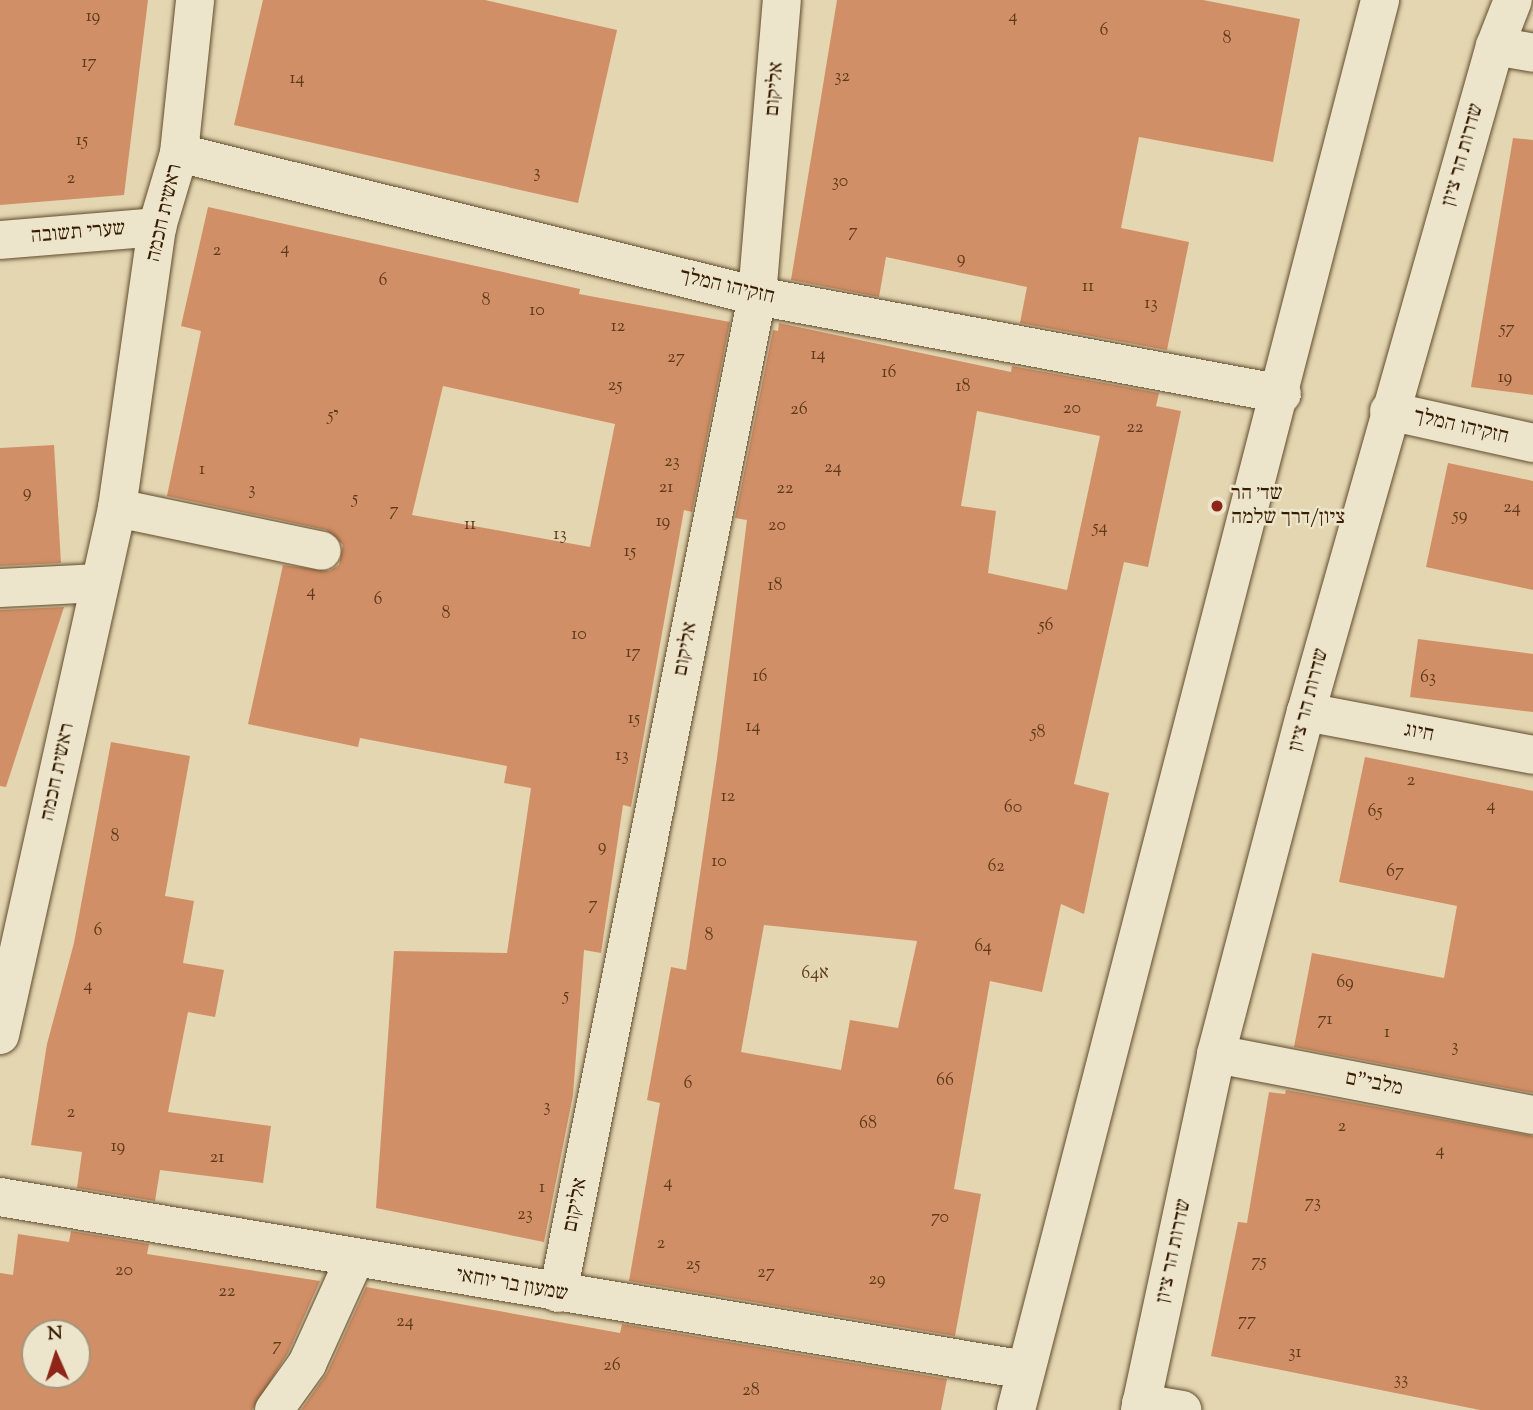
<!DOCTYPE html>
<meta charset="utf-8">
<style>
body{margin:0}
#map{position:relative;width:1533px;height:1410px;overflow:hidden;background:#e3d6b1;font-family:"Sorts Mill Goudy","Frank Ruhl Libre",serif}
div>[style]{position:absolute}
[style*='--x']{left:calc(var(--x)*1px);top:calc(var(--y)*1px);width:calc(var(--w)*1px);rotate:calc(var(--a)*1deg)}
.building>*{inset:0;background:#d18f67}
.roads{filter:drop-shadow(0 0 2px #624c2c) drop-shadow(0 0 2px #624c2c)}
.street>*{height:38px;margin:-19px;padding:0 19px;transform-origin:19px;border-radius:19px;background:#ede4cc}
.secondary>*{height:38px;margin:-19px;padding:0 19px;transform-origin:19px;border-radius:19px;background:#ede4cc}
.dots>*{width:19px;height:19px;translate:-50% -50%;box-sizing:border-box;border:4px solid #ede4cc;border-radius:50%}
span{translate:-50% -50%;white-space:nowrap;text-align:center;line-height:1.15;-webkit-text-stroke:5px #ede4cc;paint-order:stroke}
.number-label{font-size:18px;color:#5e3a1a}
.number-label span{-webkit-text-stroke-width:0}
.street-label{font-size:21px;color:#371e00}
.poi-label{font-size:21px;color:#371e00}
.left{translate:0 -50%;text-align:left}
.north{position:absolute;left:21px;top:1319px;width:70px;height:70px;box-sizing:border-box;background:#ede4cc;border:2px solid #a4957a;border-radius:50%;rotate:357deg;font-size:19px;font-weight:700;line-height:28px;text-align:center;color:#371e00}
.north::after{content:'';display:block;margin:auto;width:24px;height:32px;background:#8f2418;clip-path:polygon(50% 0,100% 100%,50% 72%,0 100%)}
</style>
<div id="map">
<div class="building">
<i style="clip-path:polygon(0 0,148px 0,124px 195px,0 205px)"></i>
<i style="clip-path:polygon(263px 0,485px 0,617px 30px,578px 203px,234px 125px)"></i>
<i style="clip-path:polygon(837px 0,1203px 0,1300px 19px,1273px 162px,1139px 137px,1121px 228px,1189px 242px,1167px 350px,1020px 323px,1027px 287px,886px 257px,879px 297px,791px 280px)"></i>
<i style="clip-path:polygon(1513px 138px,1533px 140px,1533px 395px,1471px 387px)"></i>
<i style="clip-path:polygon(evenodd,208px 207px,580px 289px,579px 294px,730px 322px,692px 512px,684px 510px,631px 807px,623px 805px,601px 953px,584px 950px,573px 1095px,544px 1242px,376px 1208px,394px 951px,507px 953px,531px 788px,504px 783px,507px 766px,360px 738px,358px 747px,248px 724px,283px 565px,329px 571px,339px 565px,343px 545px,326px 530px,167px 496px,201px 331px,181px 326px,208px 207px,443px 386px,615px 424px,590px 547px,412px 515px,443px 386px)"></i>
<i style="clip-path:polygon(evenodd,779px 323px,1011px 372px,1012px 366px,1159px 393px,1156px 406px,1181px 411px,1148px 567px,1124px 562px,1074px 784px,1109px 793px,1084px 914px,1061px 904px,1042px 992px,990px 981px,954px 1189px,981px 1194px,955px 1336px,629px 1281px,660px 1103px,647px 1100px,671px 967px,686px 970px,717px 758px,747px 520px,735px 518px,773px 330px,778px 331px,779px 323px,977px 411px,1100px 436px,1067px 590px,988px 573px,996px 511px,961px 506px,977px 411px,779px 323px,764px 925px,917px 941px,898px 1028px,850px 1020px,841px 1070px,741px 1052px,764px 925px)"></i>
<i style="clip-path:polygon(54px 445px,61px 563px,0 566px,0 448px)"></i>
<i style="clip-path:polygon(1448px 463px,1533px 481px,1533px 590px,1426px 567px)"></i>
<i style="clip-path:polygon(64px 607px,6px 787px,0 786px,0 610px)"></i>
<i style="clip-path:polygon(1418px 639px,1533px 654px,1533px 712px,1410px 697px)"></i>
<i style="clip-path:polygon(111px 742px,190px 756px,165px 896px,194px 901px,183px 963px,224px 970px,215px 1017px,188px 1012px,168px 1112px,271px 1126px,263px 1183px,160px 1170px,155px 1201px,77px 1188px,82px 1152px,31px 1145px,47px 1044px,74px 943px)"></i>
<i style="clip-path:polygon(1365px 757px,1533px 791px,1533px 1093px,1294px 1047px,1312px 953px,1444px 978px,1457px 906px,1339px 882px)"></i>
<i style="clip-path:polygon(1286px 1090px,1533px 1136px,1533px 1410px,1480px 1410px,1211px 1356px,1238px 1222px,1247px 1223px,1269px 1092px,1285px 1094px)"></i>
<i style="clip-path:polygon(evenodd,71px 1231px,149px 1244px,147px 1254px,320px 1281px,288px 1353px,252px 1410px,0 1410px,0 1273px,13px 1275px,18px 1234px,69px 1242px,71px 1231px,35px 1333px,77px 1333px,77px 1375px,35px 1375px,35px 1333px)"></i>
<i style="clip-path:polygon(366px 1287px,620px 1333px,622px 1324px,947px 1379px,941px 1410px,301px 1410px,327px 1373px)"></i>
</div>
<div class="roads">
<div class="street">
<i style="--x:1495;--y:46;--w:39;--a:10"></i>
<i style="--x:179;--y:153;--w:595;--a:13.9"></i>
<i style="--x:757;--y:296;--w:534;--a:10.57"></i>
<i style="--x:0;--y:240;--w:158;--a:-4.7"></i>
<i style="--x:1389;--y:411;--w:148;--a:12.5"></i>
<i style="--x:117;--y:508;--w:209;--a:11.8"></i>
<i style="--x:0;--y:588;--w:100;--a:-2.9"></i>
<i style="--x:1306;--y:712;--w:231;--a:10.7"></i>
<i style="--x:0;--y:1035;--w:540;--a:-77.48"></i>
<i style="--x:117;--y:508;--w:284;--a:-81.9"></i>
<i style="--x:157;--y:227;--w:77;--a:-73.4"></i>
<i style="--x:179;--y:153;--w:154;--a:-84"></i>
<i style="--x:1216;--y:1054;--w:323;--a:10.9"></i>
<i style="--x:0;--y:1197;--w:1039;--a:9.58"></i>
<i style="--x:558;--y:1293;--w:1017;--a:-78.71"></i>
<i style="--x:757;--y:296;--w:297;--a:-85.2"></i>
<i style="--x:1141;--y:1403;--w:42;--a:9.7"></i>
<i style="--x:274;--y:1410;--w:57;--a:-54.3"></i>
<i style="--x:307;--y:1364;--w:116;--a:-65.6"></i>
</div>
<div class="secondary">
<i style="--x:1016;--y:1410;--w:1456;--a:-75.52"></i>
<i style="--x:1140;--y:1410;--w:364;--a:-77.9"></i>
<i style="--x:1216;--y:1054;--w:354;--a:-75.3"></i>
<i style="--x:1306;--y:712;--w:692;--a:-74.16"></i>
<i style="--x:1495;--y:46;--w:49;--a:-68.6"></i>
</div>
</div>
<div class="dots">
<i style="left:1217px;top:506px;background:#8f2418"></i>
</div>
<div class="number-label">
<span style="left:93px;top:17px">19</span>
<span style="left:1013px;top:17px">4</span>
<span style="left:1104px;top:31px">6</span>
<span style="left:1227px;top:39px">8</span>
<span style="left:89px;top:63px">17</span>
<span style="left:842px;top:77px">32</span>
<span style="left:297px;top:79px">14</span>
<span style="left:82px;top:141px">15</span>
<span style="left:537px;top:173px">3</span>
<span style="left:71px;top:179px">2</span>
<span style="left:840px;top:182px">30</span>
<span style="left:853px;top:232px">7</span>
<span style="left:285px;top:249px">4</span>
<span style="left:217px;top:251px">2</span>
<span style="left:961px;top:259px">9</span>
<span style="left:383px;top:281px">6</span>
<span style="left:1088px;top:287px">11</span>
<span style="left:486px;top:301px">8</span>
<span style="left:1151px;top:304px">13</span>
<span style="left:537px;top:311px">10</span>
<span style="left:618px;top:327px">12</span>
<span style="left:1507px;top:329px">57</span>
<span style="left:818px;top:355px">14</span>
<span style="left:676px;top:358px">27</span>
<span style="left:889px;top:373px">16</span>
<span style="left:1505px;top:378px">19</span>
<span style="left:615px;top:386px">25</span>
<span style="left:963px;top:387px">18</span>
<span style="left:1072px;top:409px">20</span>
<span style="left:799px;top:410px">26</span>
<span style="left:333px;top:416px">5י</span>
<span style="left:1135px;top:428px">22</span>
<span style="left:672px;top:462px">23</span>
<span style="left:833px;top:468px">24</span>
<span style="left:202px;top:470px">1</span>
<span style="left:666px;top:488px">21</span>
<span style="left:785px;top:489px">22</span>
<span style="left:252px;top:490px">3</span>
<span style="left:27px;top:493px">9</span>
<span style="left:355px;top:499px">5</span>
<span style="left:1512px;top:508px">24</span>
<span style="left:394px;top:511px">7</span>
<span style="left:1460px;top:516px">59</span>
<span style="left:663px;top:522px">19</span>
<span style="left:470px;top:525px">11</span>
<span style="left:777px;top:526px">20</span>
<span style="left:1100px;top:528px">54</span>
<span style="left:560px;top:535px">13</span>
<span style="left:630px;top:552px">15</span>
<span style="left:775px;top:586px">18</span>
<span style="left:311px;top:592px">4</span>
<span style="left:378px;top:600px">6</span>
<span style="left:446px;top:614px">8</span>
<span style="left:1046px;top:626px">56</span>
<span style="left:579px;top:635px">10</span>
<span style="left:633px;top:653px">17</span>
<span style="left:760px;top:677px">16</span>
<span style="left:1428px;top:678px">63</span>
<span style="left:634px;top:719px">15</span>
<span style="left:753px;top:727px">14</span>
<span style="left:1038px;top:733px">58</span>
<span style="left:622px;top:756px">13</span>
<span style="left:1411px;top:781px">2</span>
<span style="left:728px;top:797px">12</span>
<span style="left:1491px;top:806px">4</span>
<span style="left:1013px;top:808px">60</span>
<span style="left:1375px;top:812px">65</span>
<span style="left:115px;top:837px">8</span>
<span style="left:602px;top:847px">9</span>
<span style="left:719px;top:862px">10</span>
<span style="left:996px;top:867px">62</span>
<span style="left:1395px;top:872px">67</span>
<span style="left:593px;top:905px">7</span>
<span style="left:98px;top:931px">6</span>
<span style="left:709px;top:936px">8</span>
<span style="left:983px;top:947px">64</span>
<span style="left:815px;top:974px">64א</span>
<span style="left:1345px;top:983px">69</span>
<span style="left:88px;top:986px">4</span>
<span style="left:566px;top:996px">5</span>
<span style="left:1325px;top:1020px">71</span>
<span style="left:1387px;top:1033px">1</span>
<span style="left:1455px;top:1047px">3</span>
<span style="left:945px;top:1081px">66</span>
<span style="left:688px;top:1084px">6</span>
<span style="left:547px;top:1107px">3</span>
<span style="left:71px;top:1113px">2</span>
<span style="left:868px;top:1124px">68</span>
<span style="left:1342px;top:1127px">2</span>
<span style="left:118px;top:1147px">19</span>
<span style="left:1440px;top:1151px">4</span>
<span style="left:217px;top:1158px">21</span>
<span style="left:668px;top:1183px">4</span>
<span style="left:542px;top:1188px">1</span>
<span style="left:1313px;top:1203px">73</span>
<span style="left:525px;top:1215px">23</span>
<span style="left:940px;top:1218px">70</span>
<span style="left:661px;top:1244px">2</span>
<span style="left:1259px;top:1262px">75</span>
<span style="left:693px;top:1265px">25</span>
<span style="left:124px;top:1271px">20</span>
<span style="left:766px;top:1273px">27</span>
<span style="left:877px;top:1280px">29</span>
<span style="left:227px;top:1292px">22</span>
<span style="left:1247px;top:1321px">77</span>
<span style="left:405px;top:1322px">24</span>
<span style="left:277px;top:1346px">7</span>
<span style="left:1295px;top:1353px">31</span>
<span style="left:612px;top:1366px">26</span>
<span style="left:1401px;top:1380px">33</span>
<span style="left:751px;top:1391px">28</span>
</div>
<div class="street-label">
<span style="left:775px;top:89px;rotate:-85deg">אליקום</span>
<span style="left:1463px;top:155px;rotate:-74deg">שדרות הר ציון</span>
<span style="left:165px;top:213px;rotate:-77deg">ראשית חכמה</span>
<span style="left:78px;top:233px;rotate:-5deg">שערי תשובה</span>
<span style="left:727px;top:287px;rotate:13deg">חזקיהו המלך</span>
<span style="left:1461px;top:427px;rotate:13deg">חזקיהו המלך</span>
<span style="left:686px;top:649px;rotate:-79deg">אליקום</span>
<span style="left:1309px;top:700px;rotate:-75deg">שדרות הר ציון</span>
<span style="left:1419px;top:733px;rotate:11deg">חיוג</span>
<span style="left:58px;top:772px;rotate:-78deg">ראשית חכמה</span>
<span style="left:1374px;top:1084px;rotate:11deg">מלבי"ם</span>
<span style="left:576px;top:1205px;rotate:-79deg">אליקום</span>
<span style="left:1174px;top:1251px;rotate:-78deg">שדרות הר ציון</span>
<span style="left:512px;top:1285px;rotate:10deg">שמעון בר יוחאי</span>
</div>
<div class="poi-label">
<span class="left" style="left:1231px;top:506px">שד׳ הר<br>ציון/דרך שלמה</span>
</div>
<div class="north">N</div>
</div>
